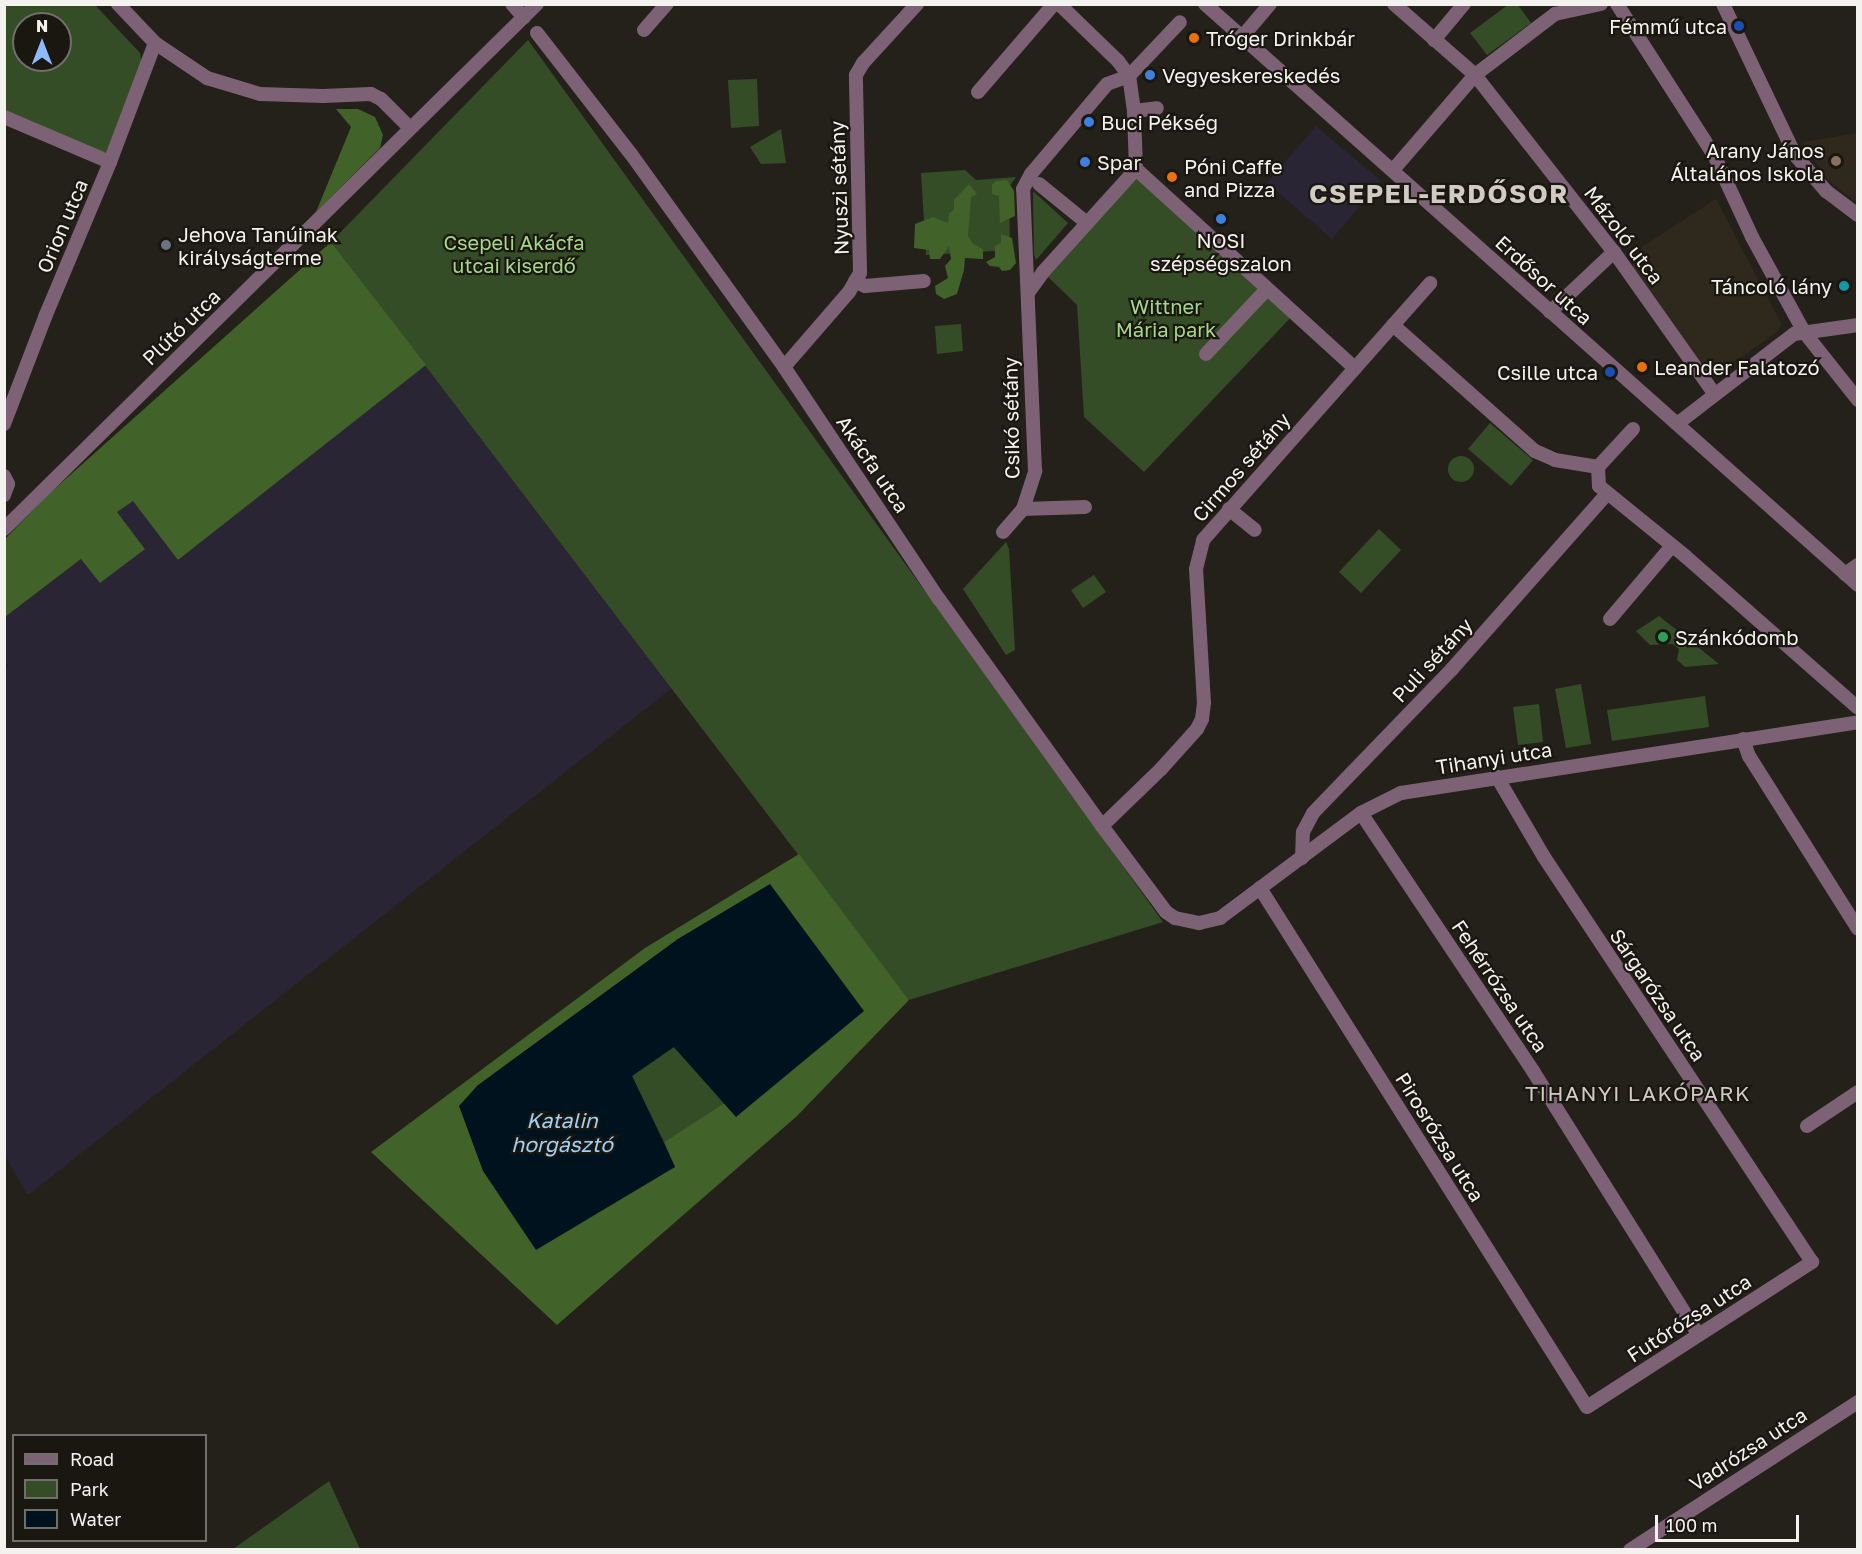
<!DOCTYPE html>
<meta charset="utf-8">
<style>
body{margin:0}
#map{position:relative;width:1862px;height:1554px;overflow:hidden;background:#24201a;font-family:"Golos Text",sans-serif}
div>[style]{position:absolute}
[style*='--x']{left:calc(var(--x)*1px);top:calc(var(--y)*1px);width:calc(var(--w)*1px);rotate:calc(var(--a)*1deg)}
.industrial>*{inset:0;background:#2a2535}
.built>*{inset:0;background:#2f291d}
.green>*{inset:0;background:#354d26}
.round{border-radius:50%}
.forest>*{inset:0;background:#41632a}
.water>*{inset:0;background:#01121f}
.minor>*{height:14px;margin:-7px;padding:0 7px;transform-origin:7px;border-radius:7px;background:#7c6274}
.dots>*{width:16px;height:16px;translate:-50% -50%;box-sizing:border-box;border:3px solid #1a1711;border-radius:50%}
span{translate:-50% -50%;white-space:nowrap;text-align:center;line-height:1.15;-webkit-text-stroke:4.5px #1a1711;paint-order:stroke}
.poi-label{font-size:20px;color:#f4f2ee}
.right{translate:-100% -50%;text-align:right}
.left{translate:0 -50%;text-align:left}
.street-label{font-size:20px;color:#f4f2ee}
.park-label{font-size:20px;color:#a5d885}
.neighbourhood-label{font-size:21px;color:#d0ccc3;letter-spacing:1.5px}
.water-label{font-size:21px;color:#9fd0f6;font-style:italic}
.district-label{font-size:26px;color:#d0ccc3;font-weight:700;letter-spacing:1.5px}
.frame{position:absolute;inset:0;border:6px solid #f4f2ee;pointer-events:none}
.legend{position:absolute;left:12px;top:1434px;width:195px;height:108px;box-sizing:border-box;background:#1a1711;border:2px solid #716f69;margin:0;padding:8px 10px;list-style:none;font-size:18px;color:#f4f2ee}
.legend li{display:flex;align-items:center;gap:12px;height:30px}
.legend b{width:30px;border:2px solid #716f69}
.north{position:absolute;left:12px;top:12px;width:60px;height:60px;box-sizing:border-box;background:#1a1711;border:2px solid #716f69;border-radius:50%;rotate:0deg;font-size:16px;font-weight:700;line-height:24px;text-align:center;color:#f4f2ee}
.north::after{content:'';display:block;margin:auto;width:21px;height:27px;background:#8eb9fc;clip-path:polygon(50% 0,100% 100%,50% 72%,0 100%)}
.scale{position:absolute;left:1655px;top:1515px;width:144px;height:27px;box-sizing:border-box;border:3px solid #f4f2ee;border-top:0;padding-left:8px;font-size:18px;line-height:21px;white-space:nowrap;color:#f4f2ee;-webkit-text-stroke:4px #1a1711;paint-order:stroke}
</style>
<div id="map">
<div class="industrial">
<i style="clip-path:polygon(1316px 126px,1381px 181px,1332px 239px,1267px 183px)"></i>
<i style="clip-path:polygon(426px 365px,672px 688px,28px 1195px,5px 1156px,4px 669px,8px 666px,5px 662px,5px 617px,82px 559px,145px 548px,117px 512px,133px 500px,178px 560px)"></i>
</div>
<div class="built">
<i style="clip-path:polygon(1857px 133px,1858px 133px,1857px 203px,1828px 180px,1802px 142px)"></i>
<i style="clip-path:polygon(1716px 199px,1782px 325px,1777px 332px,1712px 378px,1631px 266px,1634px 263px,1628px 256px)"></i>
</div>
<div class="green">
<i style="clip-path:polygon(1509px 4px,1518px 5px,1531px 23px,1487px 55px,1470px 33px)"></i>
<i style="clip-path:polygon(evenodd,5px 5px,95px 5px,140px 53px,142px 64px,107px 152px,100px 152px,5px 111px,5px 5px,24px 24px,60px 24px,60px 60px,24px 60px,24px 24px)"></i>
<i style="clip-path:polygon(528px 40px,1163px 922px,909px 1000px,331px 242px)"></i>
<i style="clip-path:polygon(757px 79px,759px 126px,731px 128px,728px 80px)"></i>
<i style="clip-path:polygon(781px 129px,786px 163px,761px 164px,750px 147px)"></i>
<i style="clip-path:polygon(1136px 169px,1294px 314px,1144px 472px,1084px 417px,1077px 305px,1043px 272px)"></i>
<i style="clip-path:polygon(965px 170px,976px 180px,1016px 177px,1009px 187px,1010px 250px,926px 255px,921px 173px)"></i>
<i style="clip-path:polygon(1033px 191px,1068px 223px,1036px 260px,1034px 255px)"></i>
<i style="clip-path:polygon(961px 324px,963px 351px,937px 354px,935px 326px)"></i>
<i style="clip-path:polygon(1490px 423px,1533px 460px,1511px 486px,1468px 449px)"></i>
<i class="round" style="left:1448px;top:456px;width:26px;height:26px"></i>
<i style="clip-path:polygon(1379px 529px,1401px 550px,1361px 593px,1339px 572px)"></i>
<i style="clip-path:polygon(1006px 542px,1009px 549px,1015px 650px,1006px 655px,963px 589px)"></i>
<i style="clip-path:polygon(1094px 575px,1106px 592px,1083px 608px,1071px 590px)"></i>
<i style="clip-path:polygon(1659px 616px,1719px 664px,1685px 667px,1677px 660px,1679px 649px,1673px 644px,1650px 645px,1636px 631px)"></i>
<i style="clip-path:polygon(1581px 684px,1591px 744px,1566px 748px,1555px 689px)"></i>
<i style="clip-path:polygon(1705px 696px,1709px 727px,1612px 741px,1607px 710px)"></i>
<i style="clip-path:polygon(1539px 704px,1543px 742px,1518px 745px,1513px 707px)"></i>
<i style="clip-path:polygon(673px 1046px,724px 1103px,664px 1142px,632px 1076px)"></i>
<i style="clip-path:polygon(329px 1481px,360px 1549px,233px 1549px)"></i>
</div>
<div class="forest">
<i style="clip-path:polygon(336px 109px,358px 109px,375px 117px,383px 135px,380px 148px,316px 212px,351px 127px)"></i>
<i style="clip-path:polygon(1007px 180px,1014px 191px,1015px 216px,1000px 223px,999px 196px,992px 194px,992px 185px,996px 181px)"></i>
<i style="clip-path:polygon(969px 184px,977px 194px,971px 197px,968px 236px,973px 244px,983px 249px,983px 259px,965px 258px,964px 270px,957px 294px,944px 299px,936px 294px,935px 286px,948px 278px,945px 266px,951px 259px,949px 246px,940px 259px,930px 259px,929px 250px,914px 248px,915px 224px,933px 217px,948px 223px,949px 214px,954px 209px,954px 200px)"></i>
<i style="clip-path:polygon(1001px 234px,1012px 238px,1016px 263px,1010px 270px,1002px 271px,999px 267px,990px 266px,986px 262px,995px 257px,995px 246px,1001px 243px)"></i>
<i style="clip-path:polygon(331px 242px,426px 365px,178px 560px,133px 501px,117px 512px,145px 549px,100px 583px,81px 559px,5px 617px,5px 539px,50px 493px)"></i>
<i style="clip-path:polygon(evenodd,799px 854px,909px 1000px,797px 1116px,557px 1325px,371px 1152px,645px 948px,799px 854px,770px 885px,736px 1116px,724px 1103px,664px 1142px,675px 1167px,477px 1086px,678px 939px,770px 885px)"></i>
</div>
<div class="water">
<i style="clip-path:polygon(770px 884px,864px 1011px,736px 1117px,674px 1047px,632px 1076px,675px 1167px,536px 1250px,483px 1171px,459px 1106px,477px 1086px,678px 939px)"></i>
</div>
<div class="minor">
<i style="--x:118;--y:4;--w:54;--a:46.5"></i>
<i style="--x:155;--y:43;--w:63;--a:33.9"></i>
<i style="--x:207;--y:78;--w:55;--a:16.8"></i>
<i style="--x:260;--y:94;--w:63;--a:1.8"></i>
<i style="--x:323;--y:96;--w:48;--a:-2.4"></i>
<i style="--x:371;--y:94;--w:11;--a:27"></i>
<i style="--x:381;--y:99;--w:41;--a:45"></i>
<i style="--x:512;--y:4;--w:18;--a:49"></i>
<i style="--x:1205;--y:4;--w:874;--a:41.66"></i>
<i style="--x:1394;--y:4;--w:108;--a:41.2"></i>
<i style="--x:1475;--y:75;--w:225;--a:51.9"></i>
<i style="--x:1614;--y:252;--w:173;--a:54.7"></i>
<i style="--x:1617;--y:4;--w:179;--a:57.3"></i>
<i style="--x:1714;--y:155;--w:90;--a:65.1"></i>
<i style="--x:1752;--y:237;--w:108;--a:61.3"></i>
<i style="--x:1804;--y:332;--w:87;--a:51.5"></i>
<i style="--x:1723;--y:4;--w:167;--a:64.5"></i>
<i style="--x:1795;--y:155;--w:48;--a:49.3"></i>
<i style="--x:1826;--y:191;--w:40;--a:37"></i>
<i style="--x:644;--y:30;--w:35;--a:-49"></i>
<i style="--x:537;--y:33;--w:153;--a:52.2"></i>
<i style="--x:631;--y:154;--w:262;--a:54.3"></i>
<i style="--x:784;--y:367;--w:279;--a:56.3"></i>
<i style="--x:939;--y:599;--w:279;--a:54.3"></i>
<i style="--x:1102;--y:826;--w:107;--a:53.3"></i>
<i style="--x:1166;--y:912;--w:11;--a:34"></i>
<i style="--x:1175;--y:918;--w:25;--a:12"></i>
<i style="--x:1199;--y:923;--w:22;--a:-13"></i>
<i style="--x:1220;--y:918;--w:176;--a:-36.7"></i>
<i style="--x:1361;--y:813;--w:45;--a:-26.6"></i>
<i style="--x:1401;--y:793;--w:462;--a:-8.8"></i>
<i style="--x:1242;--y:37;--w:43;--a:-49.7"></i>
<i style="--x:1434;--y:40;--w:47;--a:-50.2"></i>
<i style="--x:978;--y:92;--w:116;--a:-49.2"></i>
<i style="--x:1134;--y:111;--w:23;--a:-7"></i>
<i style="--x:4;--y:117;--w:115;--a:23"></i>
<i style="--x:1136;--y:169;--w:296;--a:42.3"></i>
<i style="--x:1393;--y:170;--w:125;--a:-49.2"></i>
<i style="--x:1475;--y:75;--w:101;--a:-37.3"></i>
<i style="--x:1555;--y:14;--w:47;--a:-12.3"></i>
<i style="--x:1039;--y:184;--w:62;--a:39.1"></i>
<i style="--x:855;--y:281;--w:11;--a:27"></i>
<i style="--x:865;--y:286;--w:59;--a:-4.8"></i>
<i style="--x:1028;--y:293;--w:26;--a:-54"></i>
<i style="--x:1043;--y:272;--w:139;--a:-47.9"></i>
<i style="--x:1136;--y:169;--w:58;--a:-92"></i>
<i style="--x:1134;--y:111;--w:35;--a:-98"></i>
<i style="--x:1129;--y:76;--w:19;--a:-126"></i>
<i style="--x:1118;--y:61;--w:82;--a:-136"></i>
<i style="--x:1550;--y:312;--w:88;--a:-43.2"></i>
<i style="--x:1393;--y:325;--w:190;--a:41.6"></i>
<i style="--x:1535;--y:451;--w:22;--a:24"></i>
<i style="--x:1555;--y:460;--w:44;--a:9.2"></i>
<i style="--x:1206;--y:354;--w:89;--a:-46.8"></i>
<i style="--x:784;--y:367;--w:99;--a:-49.1"></i>
<i style="--x:849;--y:292;--w:22;--a:-60"></i>
<i style="--x:860;--y:273;--w:198;--a:-91.2"></i>
<i style="--x:856;--y:75;--w:14;--a:-60"></i>
<i style="--x:863;--y:63;--w:80;--a:-47.5"></i>
<i style="--x:4;--y:424;--w:115;--a:-69"></i>
<i style="--x:45;--y:317;--w:168;--a:-67.2"></i>
<i style="--x:110;--y:162;--w:127;--a:-69.3"></i>
<i style="--x:1677;--y:424;--w:148;--a:-37.6"></i>
<i style="--x:1794;--y:334;--w:65;--a:-8"></i>
<i style="--x:1633;--y:429;--w:52;--a:132.6"></i>
<i style="--x:1598;--y:467;--w:19;--a:87"></i>
<i style="--x:1599;--y:486;--w:111;--a:39.1"></i>
<i style="--x:1685;--y:556;--w:230;--a:41.3"></i>
<i style="--x:4;--y:476;--w:9;--a:63"></i>
<i style="--x:8;--y:484;--w:12;--a:110"></i>
<i style="--x:1023;--y:509;--w:62;--a:-1.8"></i>
<i style="--x:1229;--y:509;--w:33;--a:39"></i>
<i style="--x:4;--y:529;--w:748;--a:-44.57"></i>
<i style="--x:1003;--y:532;--w:30;--a:-49"></i>
<i style="--x:1023;--y:509;--w:40;--a:-72"></i>
<i style="--x:1035;--y:471;--w:282;--a:-92.4"></i>
<i style="--x:1023;--y:189;--w:17;--a:-62"></i>
<i style="--x:1031;--y:174;--w:118;--a:-49.8"></i>
<i style="--x:1107;--y:84;--w:23;--a:-20"></i>
<i style="--x:1129;--y:76;--w:74;--a:-46.6"></i>
<i style="--x:1845;--y:574;--w:16;--a:-35"></i>
<i style="--x:1610;--y:619;--w:96;--a:-49.7"></i>
<i style="--x:1743;--y:739;--w:18;--a:71"></i>
<i style="--x:1749;--y:756;--w:204;--a:57.8"></i>
<i style="--x:1361;--y:813;--w:310;--a:56.3"></i>
<i style="--x:1533;--y:1071;--w:310;--a:57.9"></i>
<i style="--x:1102;--y:826;--w:82;--a:-44"></i>
<i style="--x:1161;--y:769;--w:54;--a:-48"></i>
<i style="--x:1197;--y:729;--w:11;--a:-63"></i>
<i style="--x:1202;--y:719;--w:16;--a:-83"></i>
<i style="--x:1204;--y:703;--w:134;--a:-93.4"></i>
<i style="--x:1196;--y:569;--w:30;--a:-76"></i>
<i style="--x:1203;--y:540;--w:343;--a:-48.5"></i>
<i style="--x:1302;--y:858;--w:26;--a:-88"></i>
<i style="--x:1303;--y:832;--w:21;--a:-62"></i>
<i style="--x:1313;--y:813;--w:200;--a:-46"></i>
<i style="--x:1452;--y:669;--w:234;--a:-48.5"></i>
<i style="--x:1260;--y:888;--w:613;--a:57.79"></i>
<i style="--x:1587;--y:1407;--w:268;--a:-32.8"></i>
<i style="--x:1812;--y:1262;--w:486;--a:-123.5"></i>
<i style="--x:1544;--y:857;--w:93;--a:-120.4"></i>
<i style="--x:1807;--y:1126;--w:61;--a:-33.7"></i>
<i style="--x:1630;--y:1550;--w:272;--a:-33"></i>
</div>
<div class="dots">
<i style="left:1739px;top:26px;background:#1a4fb4"></i>
<i style="left:1194px;top:38px;background:#e8710a"></i>
<i style="left:1150px;top:75px;background:#3f7fe0"></i>
<i style="left:1089px;top:122px;background:#3f7fe0"></i>
<i style="left:1836px;top:161px;background:#8d6e63"></i>
<i style="left:1085px;top:162px;background:#3f7fe0"></i>
<i style="left:1172px;top:177px;background:#e8710a"></i>
<i style="left:1221px;top:219px;background:#3f7fe0"></i>
<i style="left:166px;top:245px;background:#6b7280"></i>
<i style="left:1844px;top:286px;background:#0f9aa8"></i>
<i style="left:1642px;top:367px;background:#e8710a"></i>
<i style="left:1610px;top:372px;background:#1a4fb4"></i>
<i style="left:1663px;top:637px;background:#2e9e5b"></i>
</div>
<div class="poi-label">
<span class="right" style="left:1727px;top:26px">Fémmű utca</span>
<span class="left" style="left:1206px;top:38px">Tróger Drinkbár</span>
<span class="left" style="left:1162px;top:75px">Vegyeskereskedés</span>
<span class="left" style="left:1101px;top:122px">Buci Pékség</span>
<span class="right" style="left:1824px;top:162px">Arany János<br>Általános Iskola</span>
<span class="left" style="left:1097px;top:162px">Spar</span>
<span class="left" style="left:1184px;top:178px">Póni Caffe<br>and Pizza</span>
<span class="left" style="left:178px;top:246px">Jehova Tanúinak<br>királyságterme</span>
<span style="left:1221px;top:252px">NOSI<br>szépségszalon</span>
<span class="right" style="left:1832px;top:286px">Táncoló lány</span>
<span class="left" style="left:1654px;top:367px">Leander Falatozó</span>
<span class="right" style="left:1598px;top:372px">Csille utca</span>
<span class="left" style="left:1675px;top:637px">Szánkódomb</span>
</div>
<div class="street-label">
<span style="left:839px;top:188px;rotate:-92deg">Nyuszi sétány</span>
<span style="left:62px;top:226px;rotate:-67deg">Orion utca</span>
<span style="left:1624px;top:235px;rotate:53deg">Mázoló utca</span>
<span style="left:1544px;top:280px;rotate:42deg">Erdősor utca</span>
<span style="left:181px;top:327px;rotate:-44deg">Plútó utca</span>
<span style="left:1011px;top:418px;rotate:-91deg">Csikó sétány</span>
<span style="left:873px;top:464px;rotate:56deg">Akácfa utca</span>
<span style="left:1241px;top:467px;rotate:-49deg">Cirmos sétány</span>
<span style="left:1432px;top:660px;rotate:-47deg">Puli sétány</span>
<span style="left:1494px;top:758px;rotate:-9deg">Tihanyi utca</span>
<span style="left:1500px;top:986px;rotate:56deg">Fehérrózsa utca</span>
<span style="left:1658px;top:995px;rotate:56deg">Sárgarózsa utca</span>
<span style="left:1440px;top:1137px;rotate:58deg">Pirosrózsa utca</span>
<span style="left:1689px;top:1318px;rotate:-33deg">Futórózsa utca</span>
<span style="left:1748px;top:1449px;rotate:-33deg">Vadrózsa utca</span>
</div>
<div class="park-label">
<span style="left:514px;top:254px">Csepeli Akácfa<br>utcai kiserdő</span>
<span style="left:1166px;top:318px">Wittner<br>Mária park</span>
</div>
<div class="neighbourhood-label">
<span style="left:1638px;top:1093px">TIHANYI LAKÓPARK</span>
</div>
<div class="water-label">
<span style="left:562px;top:1132px">Katalin<br>horgásztó</span>
</div>
<div class="district-label">
<span style="left:1439px;top:194px">CSEPEL-ERDŐSOR</span>
</div>
<div class="frame"></div>
<ul class="legend">
<li><b style="height:8px;background:#7c6274"></b>Road</li>
<li><b style="height:16px;background:#354d26"></b>Park</li>
<li><b style="height:16px;background:#01121f"></b>Water</li>
</ul>
<div class="north">N</div>
<div class="scale">100 m</div>
</div>
